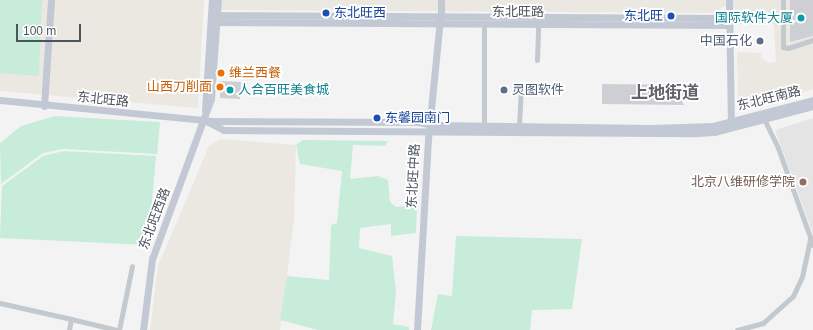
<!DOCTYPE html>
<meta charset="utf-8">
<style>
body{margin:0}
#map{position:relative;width:813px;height:330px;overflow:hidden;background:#f4f3f3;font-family:Arial,"Noto Sans SC",sans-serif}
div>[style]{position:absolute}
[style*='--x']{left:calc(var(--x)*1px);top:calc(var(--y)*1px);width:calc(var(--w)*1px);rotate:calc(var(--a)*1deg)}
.commercial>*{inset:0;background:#eae8e1}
.education>*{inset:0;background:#e5e4e4}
.green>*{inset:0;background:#c7ecd9}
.building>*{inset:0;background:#cdcfd4}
.street>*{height:5px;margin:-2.5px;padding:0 2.5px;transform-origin:2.5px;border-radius:2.5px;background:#c2c9cf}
.secondary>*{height:7px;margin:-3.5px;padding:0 3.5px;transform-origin:3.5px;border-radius:3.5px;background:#c3c9d4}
.dots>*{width:11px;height:11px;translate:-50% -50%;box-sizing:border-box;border:2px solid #fff;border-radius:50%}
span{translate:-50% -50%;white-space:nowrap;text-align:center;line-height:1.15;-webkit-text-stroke:3.5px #fff;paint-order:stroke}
.street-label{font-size:13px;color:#4c545e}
.transit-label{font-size:13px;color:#164399}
.left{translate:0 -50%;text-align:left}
.right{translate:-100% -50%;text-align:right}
.culture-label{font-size:13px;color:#0d838f}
.service-label{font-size:13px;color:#4e5e75}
.food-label{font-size:13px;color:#c56008}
.education-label{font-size:13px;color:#785e54}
.district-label{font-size:17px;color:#606267;font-weight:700}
.scale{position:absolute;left:16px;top:24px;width:65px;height:18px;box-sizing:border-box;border:2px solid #4c545e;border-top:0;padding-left:5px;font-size:12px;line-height:14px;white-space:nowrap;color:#4c545e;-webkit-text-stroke:3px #fff;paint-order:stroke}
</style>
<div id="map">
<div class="commercial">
<i style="clip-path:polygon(0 0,204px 0,198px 108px,0 91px)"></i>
<i style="clip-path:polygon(219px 0,813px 0,813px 89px,752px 107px,738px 101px,737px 52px,761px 53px,761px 58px,769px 63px,776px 62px,774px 24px,736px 24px,735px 7px,723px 7px,716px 13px,219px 10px)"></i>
<i style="clip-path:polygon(221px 139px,296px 145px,294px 219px,280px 330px,150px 330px,158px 266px,209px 146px)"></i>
</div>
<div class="education">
<i style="clip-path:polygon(813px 118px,813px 234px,775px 130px)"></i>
</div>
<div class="green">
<i style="clip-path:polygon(0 0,42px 0,39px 76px,0 73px)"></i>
<i style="clip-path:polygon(55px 116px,160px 122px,157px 154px,63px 149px,43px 153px,1px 184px,0 143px,21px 126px)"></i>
<i style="clip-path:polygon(303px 140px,388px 141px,385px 146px,353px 145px,350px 179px,378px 176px,388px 180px,390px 202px,396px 207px,417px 205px,416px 233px,391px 236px,391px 224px,360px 228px,359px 248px,392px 256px,396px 292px,393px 324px,409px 327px,409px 330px,318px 330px,280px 320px,287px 276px,329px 280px,331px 225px,337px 223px,342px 171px,300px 164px,296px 145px)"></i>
<i style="clip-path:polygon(64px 151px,156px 156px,148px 245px,0 238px,2px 186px,43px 156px)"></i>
<i style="clip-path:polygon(456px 236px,582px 239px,572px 309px,532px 310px,530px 330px,431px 330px,438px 294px,452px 296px)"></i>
</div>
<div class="building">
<i style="clip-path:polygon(790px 0,813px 0,813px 36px,790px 42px)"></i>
<i style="clip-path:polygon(220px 81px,241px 82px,240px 99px,220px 98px)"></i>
<i style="clip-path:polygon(602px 84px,684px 85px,684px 105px,602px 104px)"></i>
</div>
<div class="street">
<i style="--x:783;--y:0;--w:47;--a:90"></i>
<i style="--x:783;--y:47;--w:5;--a:11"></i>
<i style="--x:788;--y:48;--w:26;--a:-18"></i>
<i style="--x:537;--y:60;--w:36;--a:-88"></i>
<i style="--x:764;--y:119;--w:32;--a:64"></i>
<i style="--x:778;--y:148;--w:103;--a:70.2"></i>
<i style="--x:484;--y:125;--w:102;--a:-90"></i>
<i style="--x:519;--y:125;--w:35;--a:-87"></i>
<i style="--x:0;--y:303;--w:73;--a:12.7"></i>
<i style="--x:71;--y:319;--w:11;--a:100"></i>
<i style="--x:71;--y:319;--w:47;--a:13.4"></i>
<i style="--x:119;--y:330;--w:65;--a:-78.5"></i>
<i style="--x:737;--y:330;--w:27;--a:-15"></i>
<i style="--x:763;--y:323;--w:40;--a:-42"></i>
<i style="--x:793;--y:296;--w:21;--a:-65"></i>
<i style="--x:802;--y:277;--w:39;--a:-78"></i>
</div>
<div class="secondary">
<i style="--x:729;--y:0;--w:124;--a:89.1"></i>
<i style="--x:211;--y:15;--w:518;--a:0.33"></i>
<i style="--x:441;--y:18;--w:18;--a:-90"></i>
<i style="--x:211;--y:22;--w:518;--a:0.33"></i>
<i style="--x:0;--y:100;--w:214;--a:5.6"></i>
<i style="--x:213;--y:121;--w:206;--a:0.3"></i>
<i style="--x:419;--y:122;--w:12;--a:14"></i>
<i style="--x:431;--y:125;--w:219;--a:0.8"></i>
<i style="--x:650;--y:128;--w:63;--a:-1.8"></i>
<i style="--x:713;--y:126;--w:103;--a:-14.6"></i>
<i style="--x:44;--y:106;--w:106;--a:-86.2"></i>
<i style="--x:205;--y:110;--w:110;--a:-86.4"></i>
<i style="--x:208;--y:122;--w:18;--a:27"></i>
<i style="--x:224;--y:130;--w:473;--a:0.4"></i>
<i style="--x:697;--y:133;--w:17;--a:-3"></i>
<i style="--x:714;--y:132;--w:102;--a:-14.7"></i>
<i style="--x:143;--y:330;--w:72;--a:-82.8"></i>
<i style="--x:152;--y:259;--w:171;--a:-69.8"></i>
<i style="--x:211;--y:99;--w:99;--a:-86"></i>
<i style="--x:417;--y:330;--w:191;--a:-86.7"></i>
<i style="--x:428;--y:139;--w:121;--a:-84.3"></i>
</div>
<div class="dots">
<i style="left:326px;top:13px;background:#1a4fb4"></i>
<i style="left:671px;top:16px;background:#1a4fb4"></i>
<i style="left:801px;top:18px;background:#0f9aa8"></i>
<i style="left:760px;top:41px;background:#5c6f8a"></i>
<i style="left:221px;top:73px;background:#e8710a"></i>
<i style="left:220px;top:87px;background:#e8710a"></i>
<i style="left:230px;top:90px;background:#0f9aa8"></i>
<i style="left:504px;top:90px;background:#5c6f8a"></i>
<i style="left:377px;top:118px;background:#1a4fb4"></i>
<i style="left:803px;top:182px;background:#8d6e63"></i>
</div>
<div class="street-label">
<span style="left:518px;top:12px">东北旺路</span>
<span style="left:769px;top:99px;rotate:-14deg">东北旺南路</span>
<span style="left:103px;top:100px;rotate:6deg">东北旺路</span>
<span style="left:414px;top:176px;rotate:-87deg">东北旺中路</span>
<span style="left:155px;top:219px;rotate:-69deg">东北旺西路</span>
</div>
<div class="transit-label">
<span class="left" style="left:334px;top:13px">东北旺西</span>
<span class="right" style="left:663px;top:16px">东北旺</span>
<span class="left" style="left:385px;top:118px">东馨园南门</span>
</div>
<div class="culture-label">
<span class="right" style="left:793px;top:18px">国际软件大厦</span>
<span class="left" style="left:238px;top:90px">人合百旺美食城</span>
</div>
<div class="service-label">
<span class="right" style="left:752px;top:41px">中国石化</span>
<span class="left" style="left:512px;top:90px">灵图软件</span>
</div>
<div class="food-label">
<span class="left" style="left:229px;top:73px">维兰西餐</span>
<span class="right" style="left:212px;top:87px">山西刀削面</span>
</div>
<div class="education-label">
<span class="right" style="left:795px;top:182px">北京八维研修学院</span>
</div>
<div class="district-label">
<span style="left:665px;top:93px">上地街道</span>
</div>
<div class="scale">100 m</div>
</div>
